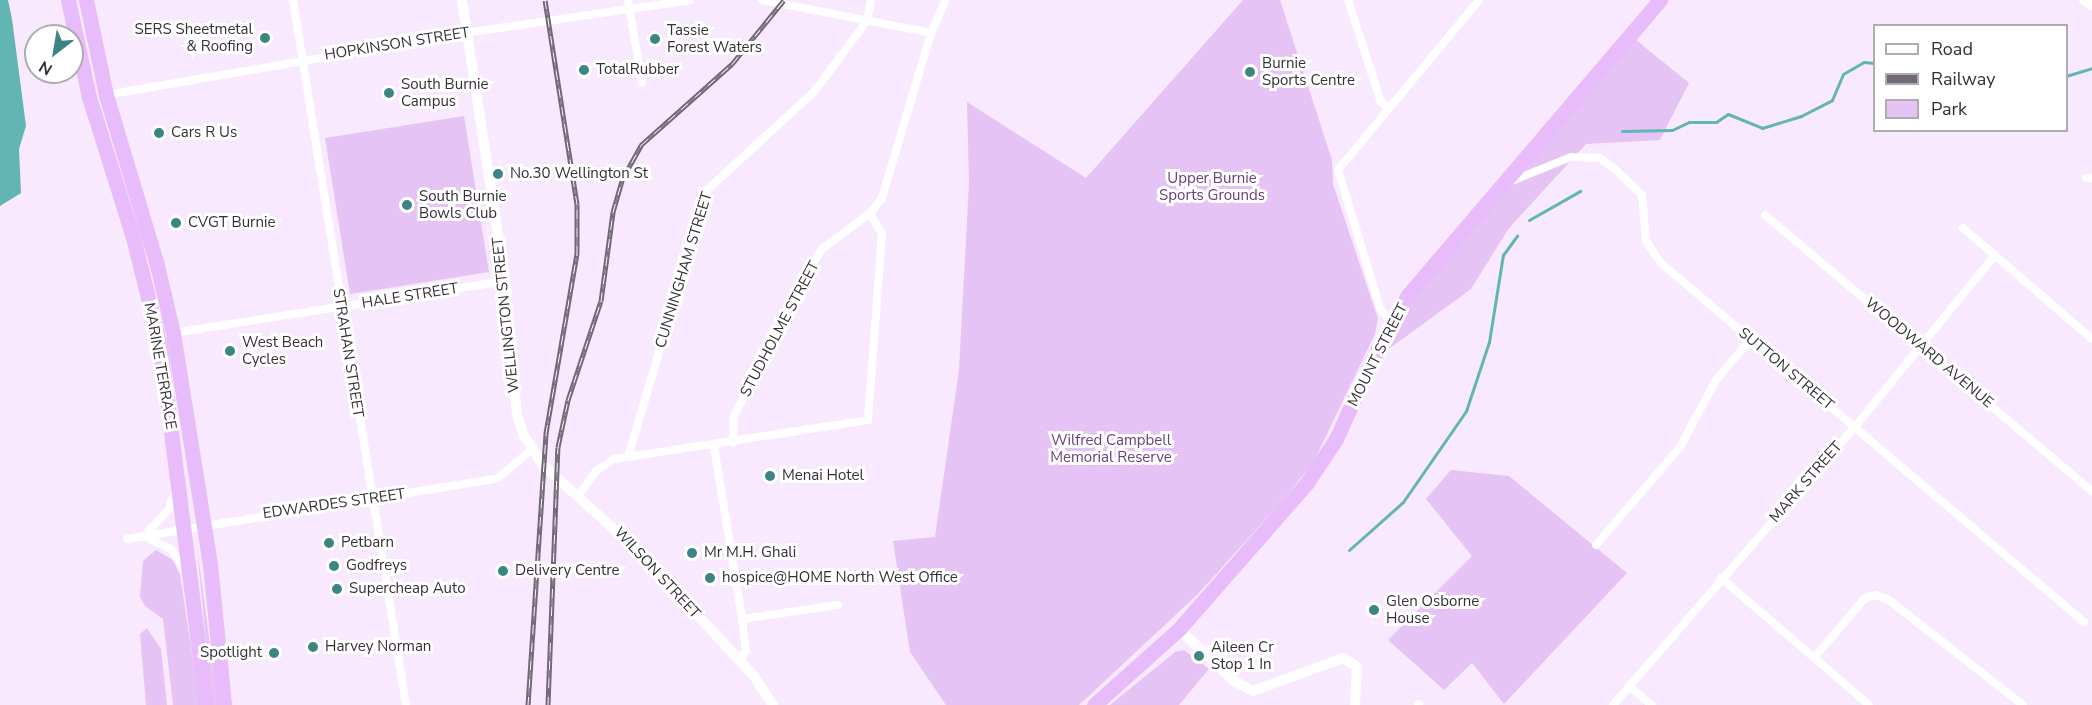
<!DOCTYPE html>
<style>
body{margin:0}
#map{position:relative;width:2092px;height:705px;overflow:hidden;background:#f8e9ff;font-family:"Nunito Sans",sans-serif}
div>[style]{position:absolute}
[style*='--x']{left:calc(var(--x)*1px);top:calc(var(--y)*1px);width:calc(var(--w)*1px);rotate:calc(var(--a)*1deg)}
.green>*{inset:0;background:#e6c3f5}
.water>*{inset:0;background:#61b5b3}
.stream>*{height:3px;margin:-1.5px;padding:0 1.5px;transform-origin:1.5px;border-radius:1.5px;background:#61b5b3}
.minor>*{height:8px;margin:-4px;padding:0 4px;transform-origin:4px;border-radius:4px;background:#fff}
.tertiary>*{height:10px;margin:-5px;padding:0 5px;transform-origin:5px;border-radius:5px;background:#fff}
.trunk>*{height:15px;margin:-7.5px;padding:0 7.5px;transform-origin:7.5px;border-radius:7.5px;background:#e8bcfa}
.rail>*{height:5px;margin-top:-2.5px;transform-origin:0;background:repeating-linear-gradient(90deg,#fff 0 9px,#726976 0 18px);box-sizing:border-box;border-block:2px solid #726976}
.dots>*{width:16px;height:16px;translate:-50% -50%;box-sizing:border-box;border:3px solid #fff;border-radius:50%}
span{translate:-50% -50%;white-space:nowrap;text-align:center;line-height:1.15;-webkit-text-stroke:6px #fff;paint-order:stroke}
.poi-label{font-size:15px;color:#352f37}
.right{translate:-100% -50%;text-align:right}
.left{translate:0 -50%;text-align:left}
.street-label{font-size:15px;color:#352f37}
.park-label{font-size:15px;color:#6a3d7c}
.legend{position:absolute;left:1873px;top:24px;width:195px;height:108px;box-sizing:border-box;background:#fff;border:2px solid #aeacaf;margin:0;padding:8px 10px;list-style:none;font-size:18px;color:#352f37}
.legend li{display:flex;align-items:center;gap:12px;height:30px}
.legend b{width:30px;border:2px solid #aeacaf}
.north{position:absolute;left:24px;top:24px;width:60px;height:60px;box-sizing:border-box;background:#fff;border:2px solid #aeacaf;border-radius:50%;rotate:211deg;font-size:16px;font-weight:700;line-height:24px;text-align:center;color:#352f37}
.north::after{content:'';display:block;margin:auto;width:21px;height:27px;background:#3d8583;clip-path:polygon(50% 0,100% 100%,50% 72%,0 100%)}
</style>
<div id="map">
<div class="green">
<i style="clip-path:polygon(1243px 0,1280px 0,1332px 160px,1333px 184px,1378px 319px,1375px 334px,1314px 461px,1285px 498px,1198px 594px,1079px 705px,946px 705px,910px 652px,893px 541px,935px 537px,959px 370px,969px 183px,967px 102px,1086px 178px)"></i>
<i style="clip-path:polygon(1630px 35px,1689px 83px,1660px 140px,1586px 144px,1509px 228px,1471px 289px,1371px 362px,1391px 323px)"></i>
<i style="clip-path:polygon(464px 116px,489px 272px,350px 294px,325px 138px)"></i>
<i style="clip-path:polygon(1451px 470px,1509px 476px,1627px 573px,1504px 704px,1472px 663px,1444px 690px,1388px 640px,1472px 556px,1426px 499px)"></i>
<i style="clip-path:polygon(197px 547px,218px 705px,212px 705px)"></i>
<i style="clip-path:polygon(156px 550px,173px 560px,180px 575px,200px 705px,173px 705px,163px 619px,145px 606px,140px 597px,143px 561px)"></i>
<i style="clip-path:polygon(147px 628px,161px 649px,167px 705px,146px 705px,140px 634px)"></i>
<i style="clip-path:polygon(1184px 650px,1209px 669px,1179px 705px,1110px 705px,1175px 652px)"></i>
</div>
<div class="water">
<i style="clip-path:polygon(0 0,8px 0,12px 19px,26px 126px,19px 149px,21px 193px,0 206px)"></i>
</div>
<div class="stream">
<i style="--x:2066;--y:76;--w:27;--a:-17"></i>
<i style="--x:1622;--y:131;--w:50;--a:-1.1"></i>
<i style="--x:1672;--y:130;--w:19;--a:-25"></i>
<i style="--x:1689;--y:122;--w:27;--a:0"></i>
<i style="--x:1716;--y:122;--w:14;--a:-34"></i>
<i style="--x:1728;--y:114;--w:37;--a:22"></i>
<i style="--x:1762;--y:128;--w:41;--a:-17.1"></i>
<i style="--x:1801;--y:116;--w:35;--a:-27"></i>
<i style="--x:1832;--y:100;--w:28;--a:-67"></i>
<i style="--x:1843;--y:74;--w:24;--a:-30"></i>
<i style="--x:1864;--y:62;--w:10;--a:6"></i>
<i style="--x:1529;--y:220;--w:59;--a:-29.6"></i>
<i style="--x:1349;--y:550;--w:72;--a:-41.6"></i>
<i style="--x:1403;--y:502;--w:111;--a:-55.3"></i>
<i style="--x:1466;--y:411;--w:73;--a:-71.6"></i>
<i style="--x:1489;--y:342;--w:88;--a:-80.9"></i>
<i style="--x:1503;--y:255;--w:24;--a:-54"></i>
</div>
<div class="minor">
<i style="--x:293;--y:0;--w:714;--a:80.89"></i>
<i style="--x:628;--y:0;--w:84;--a:80.4"></i>
<i style="--x:762;--y:0;--w:172;--a:11"></i>
<i style="--x:1348;--y:0;--w:107;--a:72.1"></i>
<i style="--x:1381;--y:102;--w:9;--a:36"></i>
<i style="--x:106;--y:95;--w:357;--a:-9.8"></i>
<i style="--x:458;--y:34;--w:234;--a:-8.3"></i>
<i style="--x:2086;--y:178;--w:6;--a:0"></i>
<i style="--x:1509;--y:182;--w:67;--a:-22"></i>
<i style="--x:1571;--y:157;--w:29;--a:2"></i>
<i style="--x:1600;--y:158;--w:20;--a:37"></i>
<i style="--x:1616;--y:170;--w:36;--a:44"></i>
<i style="--x:1642;--y:195;--w:46;--a:85"></i>
<i style="--x:1646;--y:241;--w:27;--a:56"></i>
<i style="--x:1661;--y:263;--w:555;--a:40.32"></i>
<i style="--x:1765;--y:215;--w:428;--a:40.2"></i>
<i style="--x:1963;--y:228;--w:170;--a:40.7"></i>
<i style="--x:1391;--y:323;--w:19;--a:-126"></i>
<i style="--x:1380;--y:308;--w:144;--a:-106.9"></i>
<i style="--x:1338;--y:170;--w:221;--a:-50.3"></i>
<i style="--x:173;--y:333;--w:336;--a:-8.9"></i>
<i style="--x:733;--y:443;--w:27;--a:-88"></i>
<i style="--x:734;--y:416;--w:168;--a:-62.7"></i>
<i style="--x:811;--y:267;--w:21;--a:-59"></i>
<i style="--x:822;--y:249;--w:60;--a:-36.9"></i>
<i style="--x:870;--y:213;--w:19;--a:-51"></i>
<i style="--x:882;--y:198;--w:172;--a:-73.5"></i>
<i style="--x:931;--y:33;--w:36;--a:-66"></i>
<i style="--x:714;--y:446;--w:175;--a:80.8"></i>
<i style="--x:742;--y:619;--w:32;--a:83"></i>
<i style="--x:746;--y:651;--w:11;--a:128"></i>
<i style="--x:628;--y:457;--w:278;--a:-73.5"></i>
<i style="--x:707;--y:190;--w:145;--a:-42.5"></i>
<i style="--x:814;--y:92;--w:89;--a:-53.3"></i>
<i style="--x:867;--y:21;--w:21;--a:-79"></i>
<i style="--x:578;--y:496;--w:31;--a:-54"></i>
<i style="--x:596;--y:471;--w:22;--a:-34"></i>
<i style="--x:614;--y:459;--w:257;--a:-8.7"></i>
<i style="--x:868;--y:420;--w:187;--a:-85.7"></i>
<i style="--x:882;--y:234;--w:24;--a:-120"></i>
<i style="--x:144;--y:536;--w:30;--a:26"></i>
<i style="--x:171;--y:549;--w:26;--a:58"></i>
<i style="--x:144;--y:536;--w:37;--a:-47"></i>
<i style="--x:169;--y:509;--w:19;--a:-72"></i>
<i style="--x:127;--y:539;--w:376;--a:-9.3"></i>
<i style="--x:498;--y:478;--w:43;--a:-40.3"></i>
<i style="--x:1596;--y:545;--w:129;--a:-49.4"></i>
<i style="--x:1680;--y:447;--w:76;--a:-61.8"></i>
<i style="--x:1716;--y:380;--w:54;--a:-49.5"></i>
<i style="--x:1721;--y:578;--w:195;--a:40.6"></i>
<i style="--x:742;--y:619;--w:97;--a:-8.3"></i>
<i style="--x:1814;--y:658;--w:79;--a:-49.6"></i>
<i style="--x:1865;--y:598;--w:11;--a:-15"></i>
<i style="--x:1876;--y:595;--w:14;--a:21"></i>
<i style="--x:1889;--y:600;--w:170;--a:38.1"></i>
<i style="--x:1629;--y:686;--w:30;--a:40"></i>
<i style="--x:1418;--y:705;--w:1;--a:-45"></i>
<i style="--x:1613;--y:705;--w:374;--a:-49"></i>
<i style="--x:1858;--y:423;--w:217;--a:-50.8"></i>
</div>
<div class="tertiary">
<i style="--x:462;--y:0;--w:284;--a:81.3"></i>
<i style="--x:505;--y:281;--w:135;--a:84.9"></i>
<i style="--x:517;--y:415;--w:20;--a:72"></i>
<i style="--x:523;--y:434;--w:38;--a:57"></i>
<i style="--x:544;--y:466;--w:124;--a:42.1"></i>
<i style="--x:636;--y:549;--w:173;--a:47.1"></i>
<i style="--x:754;--y:676;--w:35;--a:57"></i>
<i style="--x:2084;--y:0;--w:9;--a:32"></i>
<i style="--x:1179;--y:629;--w:76;--a:43.4"></i>
<i style="--x:1234;--y:681;--w:21;--a:28"></i>
<i style="--x:1253;--y:691;--w:96;--a:-20.1"></i>
<i style="--x:1343;--y:658;--w:17;--a:33"></i>
<i style="--x:1357;--y:667;--w:38;--a:93"></i>
</div>
<div class="trunk">
<i style="--x:68;--y:0;--w:99;--a:77.8"></i>
<i style="--x:89;--y:97;--w:151;--a:72.6"></i>
<i style="--x:134;--y:241;--w:108;--a:76.1"></i>
<i style="--x:160;--y:346;--w:362;--a:82.7"></i>
<i style="--x:86;--y:0;--w:97;--a:78.1"></i>
<i style="--x:106;--y:95;--w:177;--a:73.3"></i>
<i style="--x:157;--y:265;--w:70;--a:76.8"></i>
<i style="--x:173;--y:333;--w:234;--a:80.9"></i>
<i style="--x:210;--y:564;--w:142;--a:84.3"></i>
<i style="--x:1094;--y:705;--w:114;--a:-41.8"></i>
<i style="--x:1179;--y:629;--w:193;--a:-48.8"></i>
<i style="--x:1306;--y:484;--w:54;--a:-56.3"></i>
<i style="--x:1336;--y:439;--w:85;--a:-65.6"></i>
<i style="--x:1371;--y:362;--w:77;--a:-61.1"></i>
<i style="--x:1408;--y:295;--w:388;--a:-49.5"></i>
</div>
<div class="rail">
<i style="--x:528;--y:705;--w:273;--a:-86.2"></i>
<i style="--x:546;--y:433;--w:182;--a:-80.2"></i>
<i style="--x:577;--y:254;--w:50;--a:-90"></i>
<i style="--x:577;--y:204;--w:206;--a:-98.9"></i>
<i style="--x:548;--y:705;--w:258;--a:-87.8"></i>
<i style="--x:558;--y:447;--w:48;--a:-78"></i>
<i style="--x:568;--y:400;--w:104;--a:-71.6"></i>
<i style="--x:601;--y:301;--w:90;--a:-82.3"></i>
<i style="--x:613;--y:212;--w:35;--a:-74"></i>
<i style="--x:623;--y:178;--w:38;--a:-61"></i>
<i style="--x:641;--y:145;--w:122;--a:-41.7"></i>
<i style="--x:732;--y:64;--w:82;--a:-50.9"></i>
</div>
<div class="dots">
<i style="left:265px;top:38px;background:#3d8583"></i>
<i style="left:655px;top:39px;background:#3d8583"></i>
<i style="left:584px;top:70px;background:#3d8583"></i>
<i style="left:1250px;top:72px;background:#3d8583"></i>
<i style="left:389px;top:93px;background:#3d8583"></i>
<i style="left:159px;top:133px;background:#3d8583"></i>
<i style="left:498px;top:174px;background:#3d8583"></i>
<i style="left:407px;top:205px;background:#3d8583"></i>
<i style="left:176px;top:223px;background:#3d8583"></i>
<i style="left:230px;top:351px;background:#3d8583"></i>
<i style="left:770px;top:476px;background:#3d8583"></i>
<i style="left:329px;top:543px;background:#3d8583"></i>
<i style="left:692px;top:553px;background:#3d8583"></i>
<i style="left:334px;top:566px;background:#3d8583"></i>
<i style="left:503px;top:571px;background:#3d8583"></i>
<i style="left:710px;top:578px;background:#3d8583"></i>
<i style="left:337px;top:589px;background:#3d8583"></i>
<i style="left:1374px;top:610px;background:#3d8583"></i>
<i style="left:313px;top:647px;background:#3d8583"></i>
<i style="left:274px;top:653px;background:#3d8583"></i>
<i style="left:1199px;top:656px;background:#3d8583"></i>
</div>
<div class="poi-label">
<span class="right" style="left:253px;top:38px">SERS Sheetmetal<br>&amp; Roofing</span>
<span class="left" style="left:667px;top:39px">Tassie<br>Forest Waters</span>
<span class="left" style="left:1262px;top:72px">Burnie<br>Sports Centre</span>
<span class="left" style="left:596px;top:70px">TotalRubber</span>
<span class="left" style="left:401px;top:93px">South Burnie<br>Campus</span>
<span class="left" style="left:171px;top:133px">Cars R Us</span>
<span class="left" style="left:510px;top:174px">No.30 Wellington St</span>
<span class="left" style="left:419px;top:205px">South Burnie<br>Bowls Club</span>
<span class="left" style="left:188px;top:223px">CVGT Burnie</span>
<span class="left" style="left:242px;top:351px">West Beach<br>Cycles</span>
<span class="left" style="left:782px;top:476px">Menai Hotel</span>
<span class="left" style="left:341px;top:543px">Petbarn</span>
<span class="left" style="left:704px;top:553px">Mr M.H. Ghali</span>
<span class="left" style="left:346px;top:566px">Godfreys</span>
<span class="left" style="left:515px;top:571px">Delivery Centre</span>
<span class="left" style="left:722px;top:578px">hospice@HOME North West Office</span>
<span class="left" style="left:349px;top:589px">Supercheap Auto</span>
<span class="left" style="left:1386px;top:610px">Glen Osborne<br>House</span>
<span class="left" style="left:325px;top:647px">Harvey Norman</span>
<span class="left" style="left:1211px;top:656px">Aileen Cr<br>Stop 1 In</span>
<span class="right" style="left:262px;top:653px">Spotlight</span>
</div>
<div class="street-label">
<span style="left:397px;top:44px;rotate:-9deg">HOPKINSON STREET</span>
<span style="left:684px;top:270px;rotate:-73deg">CUNNINGHAM STREET</span>
<span style="left:410px;top:296px;rotate:-9deg">HALE STREET</span>
<span style="left:506px;top:315px;rotate:-96deg">WELLINGTON STREET</span>
<span style="left:780px;top:329px;rotate:-62deg">STUDHOLME STREET</span>
<span style="left:348px;top:353px;rotate:81deg">STRAHAN STREET</span>
<span style="left:1929px;top:353px;rotate:40deg">WOODWARD AVENUE</span>
<span style="left:1378px;top:355px;rotate:-63deg">MOUNT STREET</span>
<span style="left:160px;top:366px;rotate:80deg">MARINE TERRACE</span>
<span style="left:1786px;top:369px;rotate:40deg">SUTTON STREET</span>
<span style="left:1806px;top:482px;rotate:-49deg">MARK STREET</span>
<span style="left:334px;top:504px;rotate:-8deg">EDWARDES STREET</span>
<span style="left:657px;top:573px;rotate:47deg">WILSON STREET</span>
</div>
<div class="park-label">
<span style="left:1212px;top:187px">Upper Burnie<br>Sports Grounds</span>
<span style="left:1111px;top:449px">Wilfred Campbell<br>Memorial Reserve</span>
</div>
<ul class="legend">
<li><b style="height:8px;background:#fff"></b>Road</li>
<li><b style="height:8px;background:#726976"></b>Railway</li>
<li><b style="height:16px;background:#e6c3f5"></b>Park</li>
</ul>
<div class="north">N</div>
</div>
